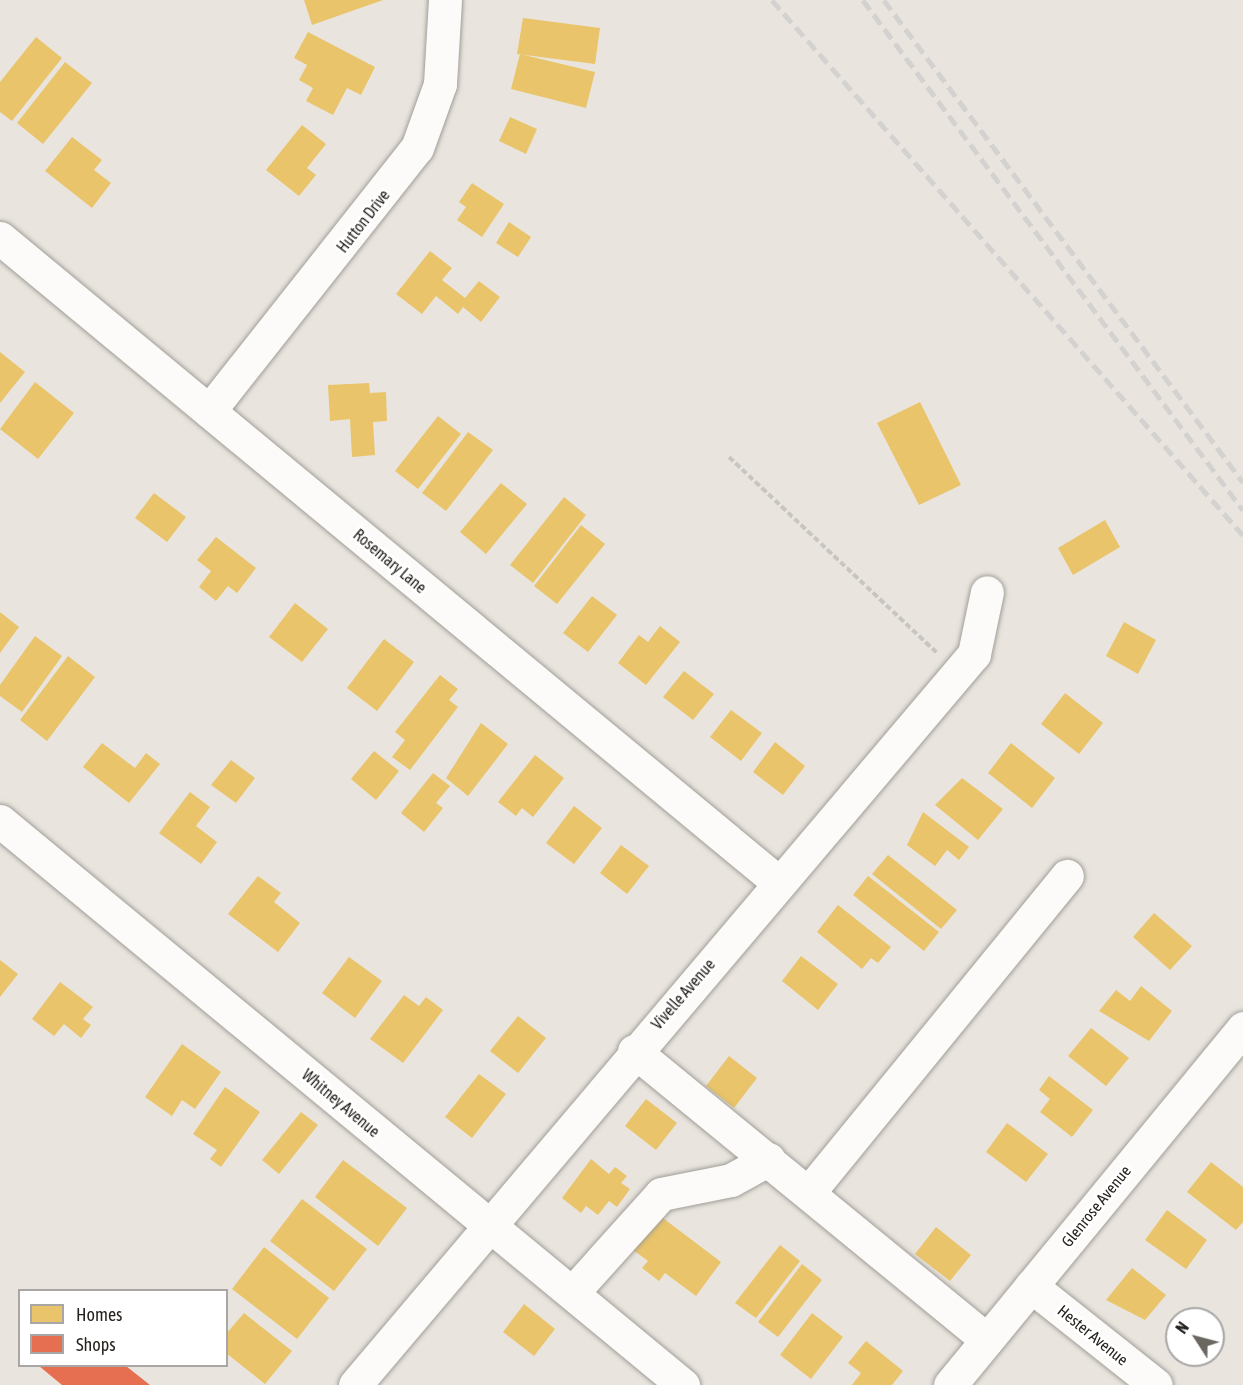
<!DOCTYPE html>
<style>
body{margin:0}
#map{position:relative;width:1243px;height:1385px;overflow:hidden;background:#e9e5de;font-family:"Asap Condensed",sans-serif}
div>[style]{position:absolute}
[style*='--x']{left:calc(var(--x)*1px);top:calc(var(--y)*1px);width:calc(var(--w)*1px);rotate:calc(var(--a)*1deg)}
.homes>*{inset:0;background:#e9c46a}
.shops>*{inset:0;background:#e76f51}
.path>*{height:4px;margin-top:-2px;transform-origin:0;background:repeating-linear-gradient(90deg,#c8c6c3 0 6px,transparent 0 9px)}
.roads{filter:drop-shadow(0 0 2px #a19e98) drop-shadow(0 0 2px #a19e98)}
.minor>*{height:33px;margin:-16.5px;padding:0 16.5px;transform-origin:16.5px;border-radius:16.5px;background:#fcfbfa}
.rail>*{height:4.5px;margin-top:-2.25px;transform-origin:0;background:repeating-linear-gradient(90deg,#d4d2d0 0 12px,transparent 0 18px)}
span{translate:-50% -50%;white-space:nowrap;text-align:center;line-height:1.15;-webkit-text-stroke:6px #fff;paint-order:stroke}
.street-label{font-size:16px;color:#26231e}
.legend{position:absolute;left:18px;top:1289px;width:210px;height:78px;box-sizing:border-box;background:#fff;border:2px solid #a8a7a5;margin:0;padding:8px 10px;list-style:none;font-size:18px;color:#26231e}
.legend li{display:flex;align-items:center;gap:12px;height:30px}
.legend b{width:30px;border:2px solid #a8a7a5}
.north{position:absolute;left:1165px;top:1307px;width:60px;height:60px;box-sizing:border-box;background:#fff;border:2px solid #a8a7a5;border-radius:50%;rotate:306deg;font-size:16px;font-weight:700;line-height:24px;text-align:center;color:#26231e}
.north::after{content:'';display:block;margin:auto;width:21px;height:27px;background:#6a6761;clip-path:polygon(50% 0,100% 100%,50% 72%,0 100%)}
</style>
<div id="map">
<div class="homes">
<i style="clip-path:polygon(304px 0,383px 0,312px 25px)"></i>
<i style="clip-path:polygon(523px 18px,600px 28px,595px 64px,517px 54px)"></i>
<i style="clip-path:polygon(308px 32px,375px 67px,361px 95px,347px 88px,333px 115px,306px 101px,313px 88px,299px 80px,307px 65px,294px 58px)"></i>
<i style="clip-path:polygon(36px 37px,62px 58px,12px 121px,0 112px,0 82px)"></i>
<i style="clip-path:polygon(520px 54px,595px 72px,586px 108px,511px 89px)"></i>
<i style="clip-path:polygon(65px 62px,92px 83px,43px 144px,17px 123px)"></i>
<i style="clip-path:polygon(510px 117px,537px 129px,526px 154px,499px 141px)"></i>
<i style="clip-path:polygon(302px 125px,326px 144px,307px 168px,316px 175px,299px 196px,266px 170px)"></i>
<i style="clip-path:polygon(72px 137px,102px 160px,94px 170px,111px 183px,92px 208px,45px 171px)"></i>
<i style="clip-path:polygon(472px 183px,504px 204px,482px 237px,457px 220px,466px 207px,459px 202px)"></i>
<i style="clip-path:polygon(509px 222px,531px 237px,518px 257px,496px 243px)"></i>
<i style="clip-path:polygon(430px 251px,452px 268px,442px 280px,465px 298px,479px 281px,500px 297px,481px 322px,463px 307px,458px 314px,436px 296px,422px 314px,396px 294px)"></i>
<i style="clip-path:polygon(0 352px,25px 372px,0 403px)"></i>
<i style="clip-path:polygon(35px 382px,74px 413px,38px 459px,0 429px)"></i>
<i style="clip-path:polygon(369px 383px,370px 393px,386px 392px,387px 421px,373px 422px,375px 455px,352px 457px,350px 419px,330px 421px,328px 385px)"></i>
<i style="clip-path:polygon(920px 402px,961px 485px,919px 505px,877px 423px)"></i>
<i style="clip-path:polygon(438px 416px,461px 434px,418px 489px,395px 471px)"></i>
<i style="clip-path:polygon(468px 432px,493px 450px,446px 511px,422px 493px)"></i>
<i style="clip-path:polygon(501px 483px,527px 504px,486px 554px,460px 532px)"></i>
<i style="clip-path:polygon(154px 493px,186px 517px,167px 542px,135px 518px)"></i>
<i style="clip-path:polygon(564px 497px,586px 515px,533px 583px,510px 565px)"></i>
<i style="clip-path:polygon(1105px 520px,1120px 547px,1073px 575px,1058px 548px)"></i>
<i style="clip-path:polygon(581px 525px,605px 544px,557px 604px,534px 586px)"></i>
<i style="clip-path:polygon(216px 537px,256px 568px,237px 593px,228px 586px,216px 601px,199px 587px,211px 571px,197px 560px)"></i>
<i style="clip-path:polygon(592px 596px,617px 615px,588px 652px,563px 633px)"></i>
<i style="clip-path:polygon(295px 603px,328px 629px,302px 662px,269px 637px)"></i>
<i style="clip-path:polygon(0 612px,19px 627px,0 653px)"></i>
<i style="clip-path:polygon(1124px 622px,1156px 640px,1138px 674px,1106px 656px)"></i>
<i style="clip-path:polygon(660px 626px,680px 642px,646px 685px,618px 663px,639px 635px,648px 642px)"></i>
<i style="clip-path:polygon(35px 636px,62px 656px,22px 712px,0 696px,0 685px)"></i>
<i style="clip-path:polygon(384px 639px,414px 662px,377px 711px,347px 688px)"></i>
<i style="clip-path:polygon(68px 656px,95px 677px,47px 741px,20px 720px)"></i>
<i style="clip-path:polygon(684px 671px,714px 694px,693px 720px,663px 697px)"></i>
<i style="clip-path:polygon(440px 675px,458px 689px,449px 700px,458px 707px,410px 770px,392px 757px,405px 740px,395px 732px)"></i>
<i style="clip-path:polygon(1065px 693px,1103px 723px,1079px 754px,1041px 724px)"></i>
<i style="clip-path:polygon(731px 710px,762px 733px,741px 761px,710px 737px)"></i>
<i style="clip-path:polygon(481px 723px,508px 744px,468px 796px,446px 778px)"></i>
<i style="clip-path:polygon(775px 742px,805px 766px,783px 795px,753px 772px)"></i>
<i style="clip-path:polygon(102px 743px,135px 768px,146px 753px,160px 764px,129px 803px,83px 767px)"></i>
<i style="clip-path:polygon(1011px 743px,1055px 778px,1032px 808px,988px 773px)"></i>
<i style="clip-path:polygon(374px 751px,399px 771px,376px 800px,351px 779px)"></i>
<i style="clip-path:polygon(535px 755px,564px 778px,533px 817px,522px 808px,516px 816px,498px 802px)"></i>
<i style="clip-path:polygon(231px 760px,255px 778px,236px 803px,211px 785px)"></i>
<i style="clip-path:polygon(433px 773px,450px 786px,436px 803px,443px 808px,424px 832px,401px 813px)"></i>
<i style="clip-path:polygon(962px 778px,1003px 809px,978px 840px,935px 805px)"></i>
<i style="clip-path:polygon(190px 792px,210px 807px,196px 826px,217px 842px,201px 864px,159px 833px)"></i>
<i style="clip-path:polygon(574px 806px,602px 828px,574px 864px,546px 843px)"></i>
<i style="clip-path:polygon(923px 812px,969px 847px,959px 860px,947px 850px,935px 866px,907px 845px)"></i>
<i style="clip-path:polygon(621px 845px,649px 866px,627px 894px,600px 873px)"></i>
<i style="clip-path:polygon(888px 855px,957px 910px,941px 929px,872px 874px)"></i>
<i style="clip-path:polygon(258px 876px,281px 893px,274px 902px,300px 923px,278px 952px,228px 914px)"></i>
<i style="clip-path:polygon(868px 876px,939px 932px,924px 951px,853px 895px)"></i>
<i style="clip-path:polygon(838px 905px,891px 947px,878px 963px,871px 958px,862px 969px,817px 932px)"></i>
<i style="clip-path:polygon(1154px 913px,1192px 946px,1170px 970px,1133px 937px)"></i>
<i style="clip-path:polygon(801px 956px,838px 984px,818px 1010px,782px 981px)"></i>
<i style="clip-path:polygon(349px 957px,382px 981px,355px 1018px,322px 993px)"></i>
<i style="clip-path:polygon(0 960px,18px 974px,0 997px)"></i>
<i style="clip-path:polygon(60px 982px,93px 1007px,83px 1019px,91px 1025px,81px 1038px,64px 1024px,54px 1036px,32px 1019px)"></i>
<i style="clip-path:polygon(1141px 986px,1172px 1011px,1149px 1041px,1099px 1011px,1116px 990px,1130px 1001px)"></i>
<i style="clip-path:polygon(404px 995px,419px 1006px,426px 997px,443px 1010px,403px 1063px,370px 1039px)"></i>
<i style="clip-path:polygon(518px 1016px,546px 1038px,518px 1073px,490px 1051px)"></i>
<i style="clip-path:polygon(1091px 1028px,1129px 1058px,1106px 1086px,1068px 1056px)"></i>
<i style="clip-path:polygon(182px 1044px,221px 1072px,195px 1109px,182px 1100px,172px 1116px,145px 1097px)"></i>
<i style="clip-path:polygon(729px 1056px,757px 1078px,734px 1108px,706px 1086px)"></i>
<i style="clip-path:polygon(479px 1074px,506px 1094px,472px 1138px,445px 1117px)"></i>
<i style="clip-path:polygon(1049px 1076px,1093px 1110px,1072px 1137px,1040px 1112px,1050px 1099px,1039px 1090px)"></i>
<i style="clip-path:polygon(225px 1087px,260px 1112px,221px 1167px,210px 1159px,217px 1150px,193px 1134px)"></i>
<i style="clip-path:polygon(646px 1099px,677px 1123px,656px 1150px,625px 1126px)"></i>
<i style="clip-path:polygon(301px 1112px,318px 1125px,279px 1174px,262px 1160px)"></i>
<i style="clip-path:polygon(1007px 1123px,1048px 1154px,1026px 1182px,986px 1152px)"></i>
<i style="clip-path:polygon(591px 1159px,609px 1174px,615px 1167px,627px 1176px,621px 1183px,630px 1189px,617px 1207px,609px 1201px,598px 1215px,586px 1206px,581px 1213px,562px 1198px)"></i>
<i style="clip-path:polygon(343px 1160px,407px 1208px,378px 1246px,315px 1197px)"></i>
<i style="clip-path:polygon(1211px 1162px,1243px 1187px,1243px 1222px,1236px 1230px,1187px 1192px)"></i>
<i style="clip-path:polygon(302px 1199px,367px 1249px,334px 1291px,270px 1241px)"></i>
<i style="clip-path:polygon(651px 1209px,721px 1262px,696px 1296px,665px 1273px,659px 1281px,642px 1268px,648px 1261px,625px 1244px)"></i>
<i style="clip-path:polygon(1167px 1210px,1207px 1240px,1186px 1269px,1145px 1240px)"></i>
<i style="clip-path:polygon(936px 1227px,971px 1255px,950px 1281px,915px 1254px)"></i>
<i style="clip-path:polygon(780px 1245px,800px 1261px,756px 1318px,735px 1303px)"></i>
<i style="clip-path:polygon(264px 1247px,329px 1298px,297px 1339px,232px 1289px)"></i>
<i style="clip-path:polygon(802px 1264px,822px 1280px,778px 1337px,758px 1322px)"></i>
<i style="clip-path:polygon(1132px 1268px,1166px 1295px,1145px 1320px,1106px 1300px)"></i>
<i style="clip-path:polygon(524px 1304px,555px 1329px,534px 1356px,503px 1332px)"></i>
<i style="clip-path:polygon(244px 1313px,292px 1351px,265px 1384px,226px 1353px,226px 1334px)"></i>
<i style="clip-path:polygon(812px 1313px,843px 1337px,811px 1379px,780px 1355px)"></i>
<i style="clip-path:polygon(866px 1341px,903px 1371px,892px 1385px,852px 1385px,861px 1373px,848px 1363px)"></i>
</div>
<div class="shops">
<i style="clip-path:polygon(39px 1366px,126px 1366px,150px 1385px,62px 1385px)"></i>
</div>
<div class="path">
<i style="--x:729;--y:457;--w:287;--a:43.3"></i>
</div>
<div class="roads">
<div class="minor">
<i style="--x:0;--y:238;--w:1011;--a:39.62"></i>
<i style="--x:209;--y:411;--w:335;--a:-51.7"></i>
<i style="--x:417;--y:148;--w:68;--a:-70.2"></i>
<i style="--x:440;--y:84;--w:84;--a:-86.6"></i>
<i style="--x:0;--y:821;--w:886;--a:39.55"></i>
<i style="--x:634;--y:1051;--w:456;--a:39.3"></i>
<i style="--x:809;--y:1192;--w:408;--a:-50.8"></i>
<i style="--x:1031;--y:1286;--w:159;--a:38.4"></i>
<i style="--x:572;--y:1293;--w:133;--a:-48"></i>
<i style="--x:661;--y:1194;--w:71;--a:-11.3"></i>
<i style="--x:731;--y:1180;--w:43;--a:-28.9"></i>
<i style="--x:355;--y:1385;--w:958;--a:-49.74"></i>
<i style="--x:974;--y:654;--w:63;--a:-78.2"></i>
<i style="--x:950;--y:1385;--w:462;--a:-50.6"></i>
</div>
</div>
<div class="rail">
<i style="--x:772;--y:0;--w:713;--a:48.64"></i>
<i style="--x:863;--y:0;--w:636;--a:53.31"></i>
<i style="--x:884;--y:0;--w:601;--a:53.32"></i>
</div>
<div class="street-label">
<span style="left:363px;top:221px;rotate:-52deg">Hutton Drive</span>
<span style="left:390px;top:561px;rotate:40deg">Rosemary Lane</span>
<span style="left:683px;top:994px;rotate:-49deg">Vivelle Avenue</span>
<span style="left:341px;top:1103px;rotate:40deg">Whitney Avenue</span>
<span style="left:1096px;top:1206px;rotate:-51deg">Glenrose Avenue</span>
<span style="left:1093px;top:1335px;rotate:39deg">Hester Avenue</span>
</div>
<ul class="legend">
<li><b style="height:16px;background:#e9c46a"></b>Homes</li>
<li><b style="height:16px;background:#e76f51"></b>Shops</li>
</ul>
<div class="north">N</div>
</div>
